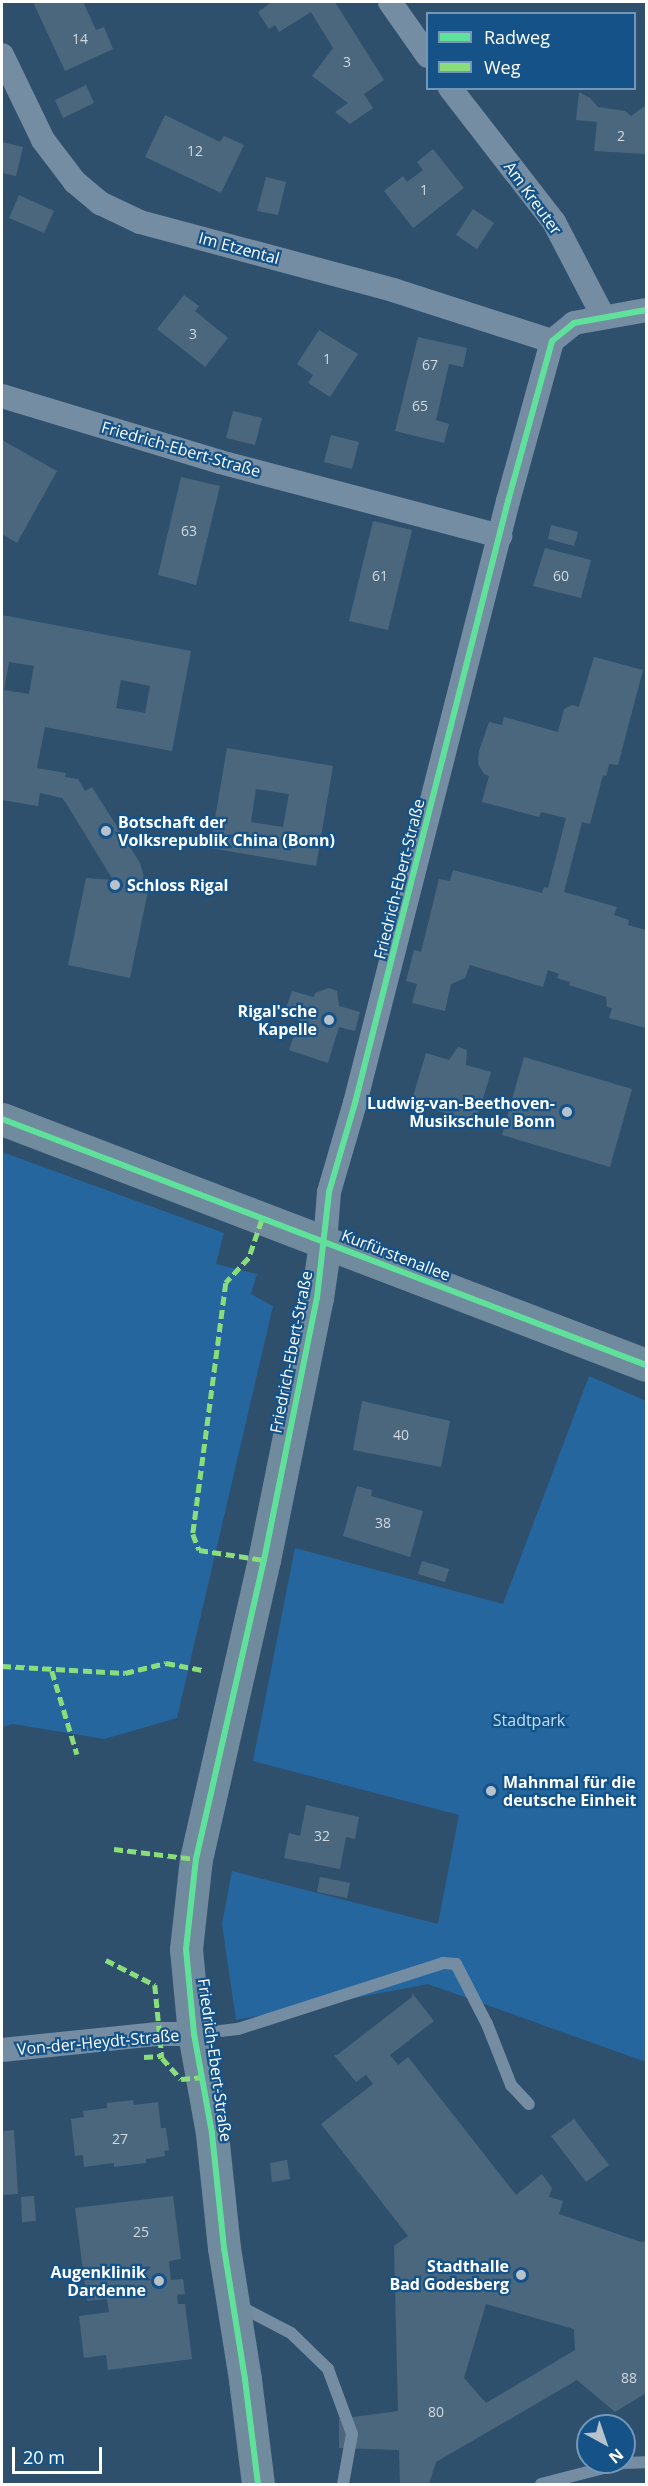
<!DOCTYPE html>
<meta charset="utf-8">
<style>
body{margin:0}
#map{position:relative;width:648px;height:2486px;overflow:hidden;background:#2f506d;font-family:"Open Sans",sans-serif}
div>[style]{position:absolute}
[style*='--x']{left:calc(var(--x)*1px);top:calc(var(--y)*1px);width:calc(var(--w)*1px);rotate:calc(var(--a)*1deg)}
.green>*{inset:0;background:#25669e}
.building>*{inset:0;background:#4b677e}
.lane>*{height:12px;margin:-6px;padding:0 6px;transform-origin:6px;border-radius:6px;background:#758da3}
.street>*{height:24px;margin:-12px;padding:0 12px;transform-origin:12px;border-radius:12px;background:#758da3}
.secondary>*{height:33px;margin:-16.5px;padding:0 16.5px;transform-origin:16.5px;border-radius:16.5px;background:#708a9e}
.quiet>*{height:4.5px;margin-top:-2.25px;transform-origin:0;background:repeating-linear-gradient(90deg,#8add7b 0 9px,transparent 0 13.5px)}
.cycleway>*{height:6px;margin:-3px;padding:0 3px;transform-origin:3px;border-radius:3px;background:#60e19b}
.dots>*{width:16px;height:16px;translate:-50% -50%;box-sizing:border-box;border:3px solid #145288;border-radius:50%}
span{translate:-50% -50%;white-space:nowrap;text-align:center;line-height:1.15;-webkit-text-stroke:4.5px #145288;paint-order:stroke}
.number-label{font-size:14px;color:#d2d9df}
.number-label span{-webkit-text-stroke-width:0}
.street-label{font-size:16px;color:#fff}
.poi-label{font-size:16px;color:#fff;font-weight:700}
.left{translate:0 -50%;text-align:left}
.right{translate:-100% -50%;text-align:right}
.park-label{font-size:16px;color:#bfe0fb}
.frame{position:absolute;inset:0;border:3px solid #fff;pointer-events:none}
.legend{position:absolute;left:426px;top:12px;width:210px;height:78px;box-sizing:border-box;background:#145288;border:2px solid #7297b8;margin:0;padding:8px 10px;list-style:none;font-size:18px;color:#fff}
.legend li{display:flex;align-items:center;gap:12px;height:30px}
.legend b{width:30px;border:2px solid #7297b8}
.north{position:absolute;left:576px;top:2414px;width:60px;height:60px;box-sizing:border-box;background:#145288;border:2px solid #7297b8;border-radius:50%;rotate:140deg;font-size:16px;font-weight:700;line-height:24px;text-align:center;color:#fff}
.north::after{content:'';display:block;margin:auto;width:21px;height:27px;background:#b6c2cc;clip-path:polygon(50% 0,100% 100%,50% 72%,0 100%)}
.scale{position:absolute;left:12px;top:2447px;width:90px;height:27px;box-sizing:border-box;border:3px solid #fff;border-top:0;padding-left:8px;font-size:18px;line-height:21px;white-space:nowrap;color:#fff;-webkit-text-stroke:4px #145288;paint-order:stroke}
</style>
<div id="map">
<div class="green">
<i style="clip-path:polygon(2px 1152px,224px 1233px,216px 1264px,257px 1274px,251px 1294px,273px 1306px,177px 1718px,104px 1739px,13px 1724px,2px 1727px)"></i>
<i style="clip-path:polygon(589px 1376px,646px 1401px,646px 2062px,428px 1984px,236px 2020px,222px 1924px,232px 1871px,438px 1924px,459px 1815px,253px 1761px,295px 1548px,503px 1604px)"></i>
</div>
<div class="building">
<i style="clip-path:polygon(33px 2px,83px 2px,96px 30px,104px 27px,113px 49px,65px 71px)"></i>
<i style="clip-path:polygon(272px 2px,335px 2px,384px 80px,364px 94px,373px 108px,350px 124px,335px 112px,348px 103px,312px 76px,333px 48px,311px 12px,279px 32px,275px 25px,269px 29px,258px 12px)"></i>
<i style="clip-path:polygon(86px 85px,94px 103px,63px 118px,55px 100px)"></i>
<i style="clip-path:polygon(579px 92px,590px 98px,598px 107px,625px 111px,631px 116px,646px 105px,646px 154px,594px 151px,597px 122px,576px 120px)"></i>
<i style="clip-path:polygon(165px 115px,220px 142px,224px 136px,244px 145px,221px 193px,145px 157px)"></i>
<i style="clip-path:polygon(2px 142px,23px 147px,16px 176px,2px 173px)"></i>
<i style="clip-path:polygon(433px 149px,464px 188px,413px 228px,384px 191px,403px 176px,407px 182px,423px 170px,417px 162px)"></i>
<i style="clip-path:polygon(266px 177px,286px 182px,278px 215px,257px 211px)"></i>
<i style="clip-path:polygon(19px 195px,54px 211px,44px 233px,9px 218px)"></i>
<i style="clip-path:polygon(473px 209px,494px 223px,477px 249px,456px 235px)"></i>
<i style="clip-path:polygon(184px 295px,199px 306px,195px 311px,228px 338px,205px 367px,157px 329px)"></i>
<i style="clip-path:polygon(319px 330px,358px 354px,330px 397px,308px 383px,313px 375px,297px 364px)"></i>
<i style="clip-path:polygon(418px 337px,467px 348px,463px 367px,449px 364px,436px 420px,449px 424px,444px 443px,395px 431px)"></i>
<i style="clip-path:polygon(233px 411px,262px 418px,255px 445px,226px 438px)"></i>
<i style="clip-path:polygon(331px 435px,359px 442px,352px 469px,324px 462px)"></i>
<i style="clip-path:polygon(2px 440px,57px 471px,17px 543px,2px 534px)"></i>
<i style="clip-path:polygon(181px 477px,220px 486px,196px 585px,158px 575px)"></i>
<i style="clip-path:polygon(373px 521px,412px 530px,388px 630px,349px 621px)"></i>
<i style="clip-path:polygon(551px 525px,578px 532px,574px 546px,548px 539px)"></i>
<i style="clip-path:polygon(545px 548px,591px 560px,581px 598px,533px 586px)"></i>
<i style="clip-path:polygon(evenodd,2px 615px,191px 651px,172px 751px,45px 727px,37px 768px,66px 773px,65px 777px,78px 779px,85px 791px,92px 787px,140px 863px,148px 891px,130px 978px,68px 965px,86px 878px,113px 880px,66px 803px,62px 798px,40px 793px,38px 806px,2px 800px,2px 615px,9px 662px,34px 666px,29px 694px,4px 690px,9px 662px,2px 615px,121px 680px,150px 686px,145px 713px,116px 708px,121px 680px)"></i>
<i style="clip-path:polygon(594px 657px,643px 670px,618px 765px,609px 764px,606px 776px,603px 775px,590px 824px,582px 822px,564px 892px,617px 907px,614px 915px,629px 920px,628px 925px,646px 930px,646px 1028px,609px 1018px,612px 1008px,607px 1007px,606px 997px,569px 985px,570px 982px,557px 978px,559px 974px,548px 970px,543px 987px,470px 965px,465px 978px,451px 984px,445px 1011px,412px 1003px,417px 984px,406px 981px,414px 950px,421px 952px,439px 879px,450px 881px,453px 870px,542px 893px,544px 887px,548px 888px,566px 818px,541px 812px,539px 817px,482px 802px,489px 776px,484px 774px,478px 764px,479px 751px,489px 722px,502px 725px,504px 717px,558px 732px,564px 709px,572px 705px,579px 707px)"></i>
<i style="clip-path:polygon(evenodd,227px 748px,333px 766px,316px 866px,210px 848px,227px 748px,256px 789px,289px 794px,283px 827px,251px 822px,256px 789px)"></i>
<i style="clip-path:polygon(329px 988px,337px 991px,339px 1006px,360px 1012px,355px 1031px,339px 1027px,328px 1063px,289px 1050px,301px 1013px,286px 1008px,292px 991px,314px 997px,315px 993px)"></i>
<i style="clip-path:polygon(458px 1047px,467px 1050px,466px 1065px,491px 1072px,476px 1122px,411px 1103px,426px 1053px,449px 1060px)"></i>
<i style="clip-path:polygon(524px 1057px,632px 1089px,610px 1167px,502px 1135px)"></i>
<i style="clip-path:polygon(362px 1401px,450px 1421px,441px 1467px,353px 1450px)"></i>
<i style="clip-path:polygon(357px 1486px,372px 1490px,371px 1496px,423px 1511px,410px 1557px,343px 1536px)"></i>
<i style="clip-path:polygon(422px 1561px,449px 1569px,445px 1582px,418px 1574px)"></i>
<i style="clip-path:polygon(306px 1805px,359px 1817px,355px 1839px,346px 1837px,340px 1869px,284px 1858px,289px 1833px,300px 1836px)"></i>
<i style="clip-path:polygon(320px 1877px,350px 1883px,347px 1898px,317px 1892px)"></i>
<i style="clip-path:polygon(evenodd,412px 1993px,434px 2021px,390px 2055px,398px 2065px,408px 2057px,516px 2195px,542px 2174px,552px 2188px,549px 2197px,563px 2201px,559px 2214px,641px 2242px,646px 2241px,646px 2393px,615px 2412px,577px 2380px,436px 2462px,429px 2484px,400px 2484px,399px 2450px,339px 2448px,339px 2419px,398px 2411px,394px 2246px,408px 2236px,321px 2124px,373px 2084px,366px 2075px,356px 2082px,334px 2055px,337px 2055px,412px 1997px,412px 1993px,486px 2304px,574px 2329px,575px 2350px,486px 2403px,464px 2378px,486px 2304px)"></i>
<i style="clip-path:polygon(133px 2100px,134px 2105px,158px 2102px,161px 2128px,166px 2128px,169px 2150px,164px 2151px,165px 2156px,146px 2159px,146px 2163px,114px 2167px,114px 2163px,84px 2167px,83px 2155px,75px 2156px,71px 2119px,84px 2117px,83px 2111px,107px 2108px,107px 2103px)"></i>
<i style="clip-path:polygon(574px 2119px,609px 2165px,586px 2182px,551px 2136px)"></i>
<i style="clip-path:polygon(14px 2130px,18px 2194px,2px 2195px,2px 2131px)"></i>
<i style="clip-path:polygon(287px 2160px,290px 2179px,272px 2182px,270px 2163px)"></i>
<i style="clip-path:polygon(34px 2196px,36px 2221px,22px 2222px,21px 2197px)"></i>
<i style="clip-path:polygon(173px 2196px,181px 2259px,169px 2261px,171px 2280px,183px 2279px,185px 2294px,177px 2295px,178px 2304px,185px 2304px,192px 2359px,108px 2370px,106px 2355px,84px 2358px,79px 2316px,109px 2312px,107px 2299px,87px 2301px,75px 2208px)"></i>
</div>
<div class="lane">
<i style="--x:194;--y:2034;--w:44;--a:-6.5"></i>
<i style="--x:238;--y:2029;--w:215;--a:-17.8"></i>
<i style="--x:443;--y:1963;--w:13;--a:4"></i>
<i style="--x:456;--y:1964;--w:68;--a:62.7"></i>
<i style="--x:487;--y:2024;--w:66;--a:68.5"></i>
<i style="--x:511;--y:2085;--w:26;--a:47"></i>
<i style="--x:237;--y:2305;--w:61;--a:27.4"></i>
<i style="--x:291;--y:2333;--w:52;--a:44.2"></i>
<i style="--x:328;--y:2369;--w:69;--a:69.7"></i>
<i style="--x:352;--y:2434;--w:51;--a:100.2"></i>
<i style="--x:541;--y:2484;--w:85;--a:-14.4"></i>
<i style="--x:623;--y:2463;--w:23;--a:-2"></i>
</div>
<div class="street">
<i style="--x:390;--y:2;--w:66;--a:54.9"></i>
<i style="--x:2;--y:55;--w:94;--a:64.2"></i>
<i style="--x:43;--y:140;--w:53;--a:52.7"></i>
<i style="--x:75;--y:182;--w:33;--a:40"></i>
<i style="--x:100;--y:203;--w:44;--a:25.4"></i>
<i style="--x:140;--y:222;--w:262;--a:15"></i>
<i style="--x:393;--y:290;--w:167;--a:17.8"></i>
<i style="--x:450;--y:88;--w:170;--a:52.2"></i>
<i style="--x:554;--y:222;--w:106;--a:62.5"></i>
<i style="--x:2;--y:396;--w:228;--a:16.8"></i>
<i style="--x:220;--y:462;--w:290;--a:14.8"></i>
<i style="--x:325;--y:1243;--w:51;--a:-85.5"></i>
<i style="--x:329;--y:1192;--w:93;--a:-73.7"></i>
<i style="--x:355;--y:1103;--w:621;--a:-75.74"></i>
<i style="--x:508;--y:501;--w:166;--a:-74.6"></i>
<i style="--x:552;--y:341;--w:28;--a:-39"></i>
<i style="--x:574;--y:323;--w:73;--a:-10.2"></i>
<i style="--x:2;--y:2050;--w:157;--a:-5.9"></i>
<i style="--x:158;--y:2034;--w:36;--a:0"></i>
</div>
<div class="secondary">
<i style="--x:2;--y:1119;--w:689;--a:20.91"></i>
<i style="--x:258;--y:2484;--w:106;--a:-97.1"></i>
<i style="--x:245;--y:2379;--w:133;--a:-99.1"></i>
<i style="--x:224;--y:2248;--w:116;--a:-96"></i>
<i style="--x:212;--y:2133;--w:101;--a:-100.3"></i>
<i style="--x:194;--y:2034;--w:85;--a:-95.4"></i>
<i style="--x:186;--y:1949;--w:91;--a:-83.7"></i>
<i style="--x:196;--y:1859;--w:307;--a:-77.2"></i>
<i style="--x:264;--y:1560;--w:267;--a:-78.6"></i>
<i style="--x:317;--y:1298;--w:56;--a:-81.7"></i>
</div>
<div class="quiet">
<i style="--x:262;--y:1220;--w:40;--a:108.9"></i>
<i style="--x:249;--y:1258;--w:34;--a:133"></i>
<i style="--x:226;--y:1283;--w:253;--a:97.5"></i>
<i style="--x:193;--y:1534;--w:17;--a:69"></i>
<i style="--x:199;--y:1550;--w:66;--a:8.7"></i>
<i style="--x:2;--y:1666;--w:123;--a:3.3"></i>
<i style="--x:125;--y:1673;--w:42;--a:-13.7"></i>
<i style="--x:166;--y:1663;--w:37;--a:11"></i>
<i style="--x:52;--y:1671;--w:87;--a:73.2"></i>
<i style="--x:114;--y:1849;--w:83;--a:7"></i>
<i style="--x:106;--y:1960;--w:55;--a:27"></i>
<i style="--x:155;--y:1985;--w:73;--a:84.5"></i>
<i style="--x:162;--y:2058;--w:28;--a:48"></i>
<i style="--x:181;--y:2079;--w:21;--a:-5"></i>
<i style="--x:144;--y:2057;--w:17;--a:-3"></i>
</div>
<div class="cycleway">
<i style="--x:2;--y:1119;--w:689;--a:20.91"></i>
<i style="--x:258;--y:2484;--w:106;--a:-97.1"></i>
<i style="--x:245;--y:2379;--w:133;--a:-99.1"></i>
<i style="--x:224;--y:2248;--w:116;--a:-96"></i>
<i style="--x:212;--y:2133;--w:101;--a:-100.3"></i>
<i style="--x:194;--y:2034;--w:85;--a:-95.4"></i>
<i style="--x:186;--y:1949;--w:91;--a:-83.7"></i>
<i style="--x:196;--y:1859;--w:307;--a:-77.2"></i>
<i style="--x:264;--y:1560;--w:267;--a:-78.6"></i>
<i style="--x:317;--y:1298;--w:107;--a:-83.5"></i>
<i style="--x:329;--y:1192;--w:93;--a:-73.7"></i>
<i style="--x:355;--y:1103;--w:621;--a:-75.74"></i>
<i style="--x:508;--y:501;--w:166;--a:-74.6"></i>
<i style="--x:552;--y:341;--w:28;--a:-39"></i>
<i style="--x:574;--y:323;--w:73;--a:-10.2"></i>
</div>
<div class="dots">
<i style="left:106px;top:831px;background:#b6c2cc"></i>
<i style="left:115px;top:885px;background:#b6c2cc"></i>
<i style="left:329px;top:1020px;background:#b6c2cc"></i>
<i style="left:567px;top:1112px;background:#b6c2cc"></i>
<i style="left:491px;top:1791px;background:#b6c2cc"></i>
<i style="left:521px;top:2275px;background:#b6c2cc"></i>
<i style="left:159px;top:2281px;background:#b6c2cc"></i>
</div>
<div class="number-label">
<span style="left:80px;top:39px">14</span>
<span style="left:347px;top:62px">3</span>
<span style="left:621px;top:136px">2</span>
<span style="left:195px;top:151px">12</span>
<span style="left:424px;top:190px">1</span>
<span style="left:193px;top:334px">3</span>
<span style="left:327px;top:359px">1</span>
<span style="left:430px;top:365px">67</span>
<span style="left:420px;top:406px">65</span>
<span style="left:189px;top:531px">63</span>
<span style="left:380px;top:576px">61</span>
<span style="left:561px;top:576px">60</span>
<span style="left:401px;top:1435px">40</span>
<span style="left:383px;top:1523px">38</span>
<span style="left:322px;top:1836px">32</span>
<span style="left:120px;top:2139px">27</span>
<span style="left:141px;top:2232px">25</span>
<span style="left:629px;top:2378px">88</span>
<span style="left:436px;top:2412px">80</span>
</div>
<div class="street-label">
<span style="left:533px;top:198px;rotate:54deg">Am Kreuter</span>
<span style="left:239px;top:248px;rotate:15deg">Im Etzental</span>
<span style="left:181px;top:449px;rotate:16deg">Friedrich-Ebert-Straße</span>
<span style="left:399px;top:879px;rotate:-76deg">Friedrich-Ebert-Straße</span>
<span style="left:396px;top:1255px;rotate:21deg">Kurfürstenallee</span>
<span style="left:291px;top:1352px;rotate:-79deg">Friedrich-Ebert-Straße</span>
<span style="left:98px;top:2042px;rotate:-5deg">Von-der-Heydt-Straße</span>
<span style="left:215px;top:2060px;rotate:82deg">Friedrich-Ebert-Straße</span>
</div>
<div class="poi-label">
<span class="left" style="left:118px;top:831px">Botschaft der<br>Volksrepublik China (Bonn)</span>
<span class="left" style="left:127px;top:885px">Schloss Rigal</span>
<span class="right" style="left:317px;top:1020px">Rigal'sche<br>Kapelle</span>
<span class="right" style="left:555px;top:1112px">Ludwig-van-Beethoven-<br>Musikschule Bonn</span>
<span class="left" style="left:503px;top:1791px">Mahnmal für die<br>deutsche Einheit</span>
<span class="right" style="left:509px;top:2275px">Stadthalle<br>Bad Godesberg</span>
<span class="right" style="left:146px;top:2281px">Augenklinik<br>Dardenne</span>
</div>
<div class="park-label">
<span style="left:529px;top:1720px">Stadtpark</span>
</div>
<div class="frame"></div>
<ul class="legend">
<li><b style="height:8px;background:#60e19b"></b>Radweg</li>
<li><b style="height:8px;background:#8add7b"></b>Weg</li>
</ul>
<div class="north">N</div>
<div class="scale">20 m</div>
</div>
